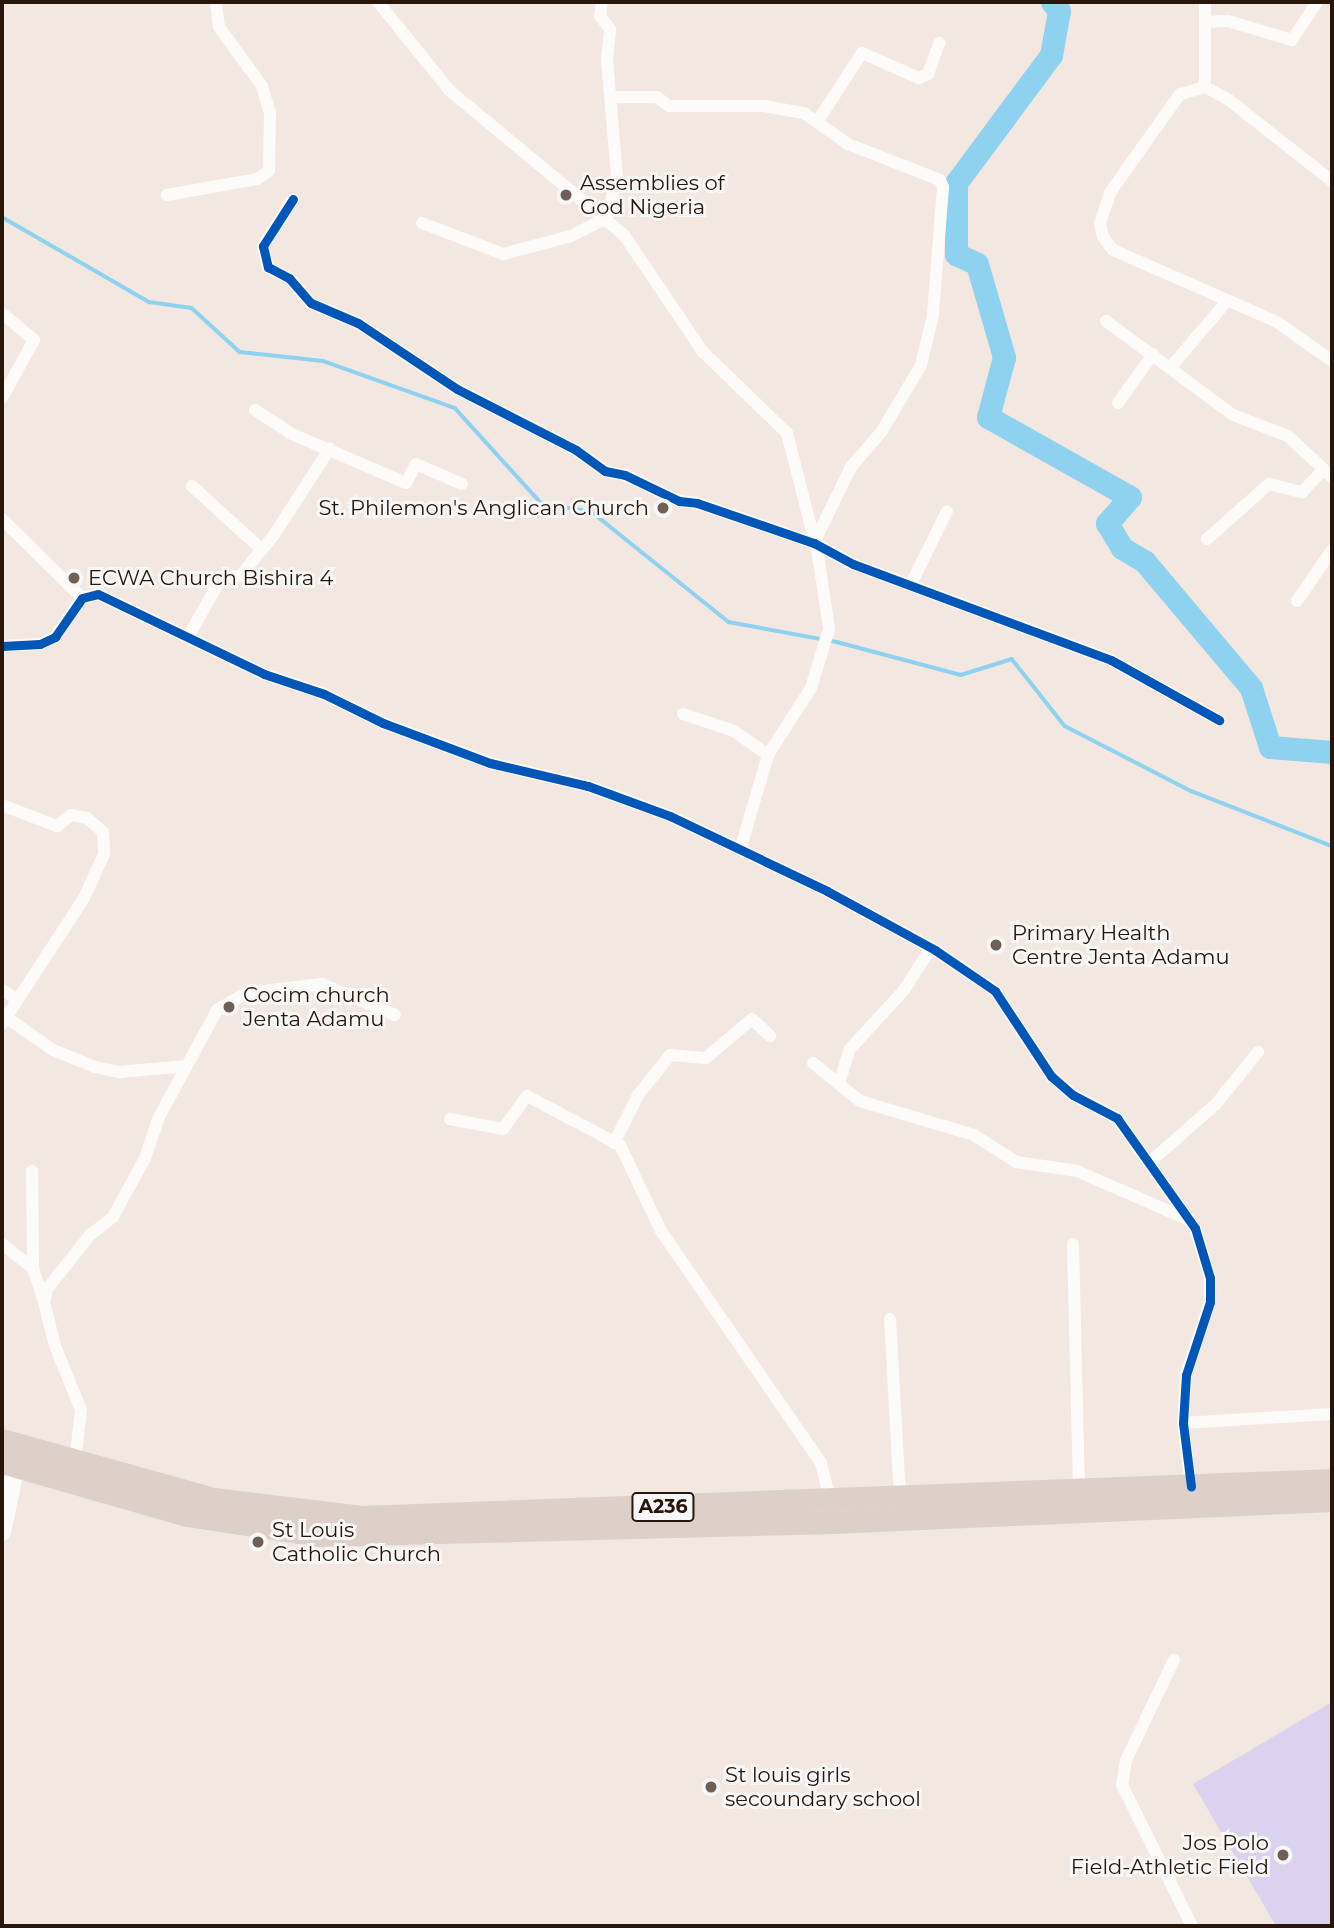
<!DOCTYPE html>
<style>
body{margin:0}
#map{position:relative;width:1334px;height:1928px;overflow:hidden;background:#f3e7e1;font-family:Montserrat,sans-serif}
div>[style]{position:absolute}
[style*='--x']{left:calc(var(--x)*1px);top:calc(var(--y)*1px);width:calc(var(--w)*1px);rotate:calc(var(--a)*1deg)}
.green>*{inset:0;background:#dbd2ef}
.stream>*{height:3.5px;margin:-1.75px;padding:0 1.75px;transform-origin:1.75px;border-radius:1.75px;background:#8ed2f0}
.river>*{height:23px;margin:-11.5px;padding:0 11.5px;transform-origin:11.5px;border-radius:11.5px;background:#8ed2f0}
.street>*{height:12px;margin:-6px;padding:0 6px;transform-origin:6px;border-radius:6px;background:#fdfbfa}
.secondary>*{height:18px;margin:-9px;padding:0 9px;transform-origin:9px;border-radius:9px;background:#fdfbfa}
.highway>*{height:23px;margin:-11.5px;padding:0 11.5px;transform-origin:11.5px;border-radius:11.5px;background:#dcd0c8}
.cycleway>*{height:9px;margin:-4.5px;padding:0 4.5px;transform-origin:4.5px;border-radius:4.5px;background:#0057b8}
.dots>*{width:19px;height:19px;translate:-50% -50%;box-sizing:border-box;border:4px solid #f7f7f7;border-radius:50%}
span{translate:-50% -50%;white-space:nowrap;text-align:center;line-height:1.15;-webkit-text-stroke:6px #f7f7f7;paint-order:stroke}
.shield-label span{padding:2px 5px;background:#f7f7f7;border:2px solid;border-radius:5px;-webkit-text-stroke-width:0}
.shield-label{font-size:19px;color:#29160b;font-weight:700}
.poi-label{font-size:21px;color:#29160b}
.left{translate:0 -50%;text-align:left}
.right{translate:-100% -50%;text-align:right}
.frame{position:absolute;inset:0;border:4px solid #29160b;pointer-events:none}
</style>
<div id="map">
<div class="green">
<i style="clip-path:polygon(1332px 1702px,1332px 1926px,1276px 1926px,1193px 1784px)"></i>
</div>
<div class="stream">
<i style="--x:2;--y:217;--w:170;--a:30"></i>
<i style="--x:149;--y:302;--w:43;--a:7.9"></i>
<i style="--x:192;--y:308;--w:65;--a:42.5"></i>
<i style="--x:240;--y:352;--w:83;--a:6.2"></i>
<i style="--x:323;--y:361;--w:140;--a:19.6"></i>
<i style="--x:455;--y:408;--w:128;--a:47.8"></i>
<i style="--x:541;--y:503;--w:52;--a:10"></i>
<i style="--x:592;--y:512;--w:176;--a:38.8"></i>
<i style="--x:729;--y:622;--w:110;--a:10.5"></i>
<i style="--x:837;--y:642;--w:128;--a:14.9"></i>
<i style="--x:961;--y:675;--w:53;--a:-17.4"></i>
<i style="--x:1012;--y:659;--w:85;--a:51.7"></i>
<i style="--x:1065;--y:726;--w:142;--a:27.3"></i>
<i style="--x:1191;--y:791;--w:151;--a:21.3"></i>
</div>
<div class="river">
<i style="--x:1052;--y:2;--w:11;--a:52"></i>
<i style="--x:1059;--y:11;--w:45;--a:100.3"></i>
<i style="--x:1051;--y:55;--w:159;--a:126.6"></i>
<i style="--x:956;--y:183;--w:71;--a:90"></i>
<i style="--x:956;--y:254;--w:23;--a:25"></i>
<i style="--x:977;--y:264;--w:97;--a:73.8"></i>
<i style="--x:1004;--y:357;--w:62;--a:104.9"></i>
<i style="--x:988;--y:417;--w:163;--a:29.4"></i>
<i style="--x:1130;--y:497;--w:35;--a:131"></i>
<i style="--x:1107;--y:523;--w:29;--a:59"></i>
<i style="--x:1122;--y:548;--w:27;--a:31"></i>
<i style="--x:1145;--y:562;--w:165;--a:49.9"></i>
<i style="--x:1251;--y:688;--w:62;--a:72.1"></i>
<i style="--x:1270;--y:747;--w:62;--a:4.6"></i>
</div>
<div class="street">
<i style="--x:378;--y:2;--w:114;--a:51"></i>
<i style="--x:450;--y:91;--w:226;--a:39.6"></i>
<i style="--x:624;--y:235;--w:141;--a:56"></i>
<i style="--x:703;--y:352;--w:117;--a:44"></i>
<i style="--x:787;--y:433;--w:126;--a:75.7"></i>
<i style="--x:818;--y:555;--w:75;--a:81.5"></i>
<i style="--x:829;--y:629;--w:62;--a:107"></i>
<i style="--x:811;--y:688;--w:80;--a:122.7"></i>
<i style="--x:768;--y:755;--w:99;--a:106.4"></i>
<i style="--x:1205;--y:2;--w:85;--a:90"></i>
<i style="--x:1205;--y:87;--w:27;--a:28"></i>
<i style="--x:1229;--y:100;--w:131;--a:38.2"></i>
<i style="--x:1207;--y:22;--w:21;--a:-3"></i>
<i style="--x:1228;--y:21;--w:67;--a:16.5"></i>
<i style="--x:1292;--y:40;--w:45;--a:-56.7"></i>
<i style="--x:1205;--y:87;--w:26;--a:164"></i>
<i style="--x:1180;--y:94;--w:93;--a:125.4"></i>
<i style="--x:1126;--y:170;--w:28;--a:125"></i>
<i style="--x:1110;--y:193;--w:33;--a:108"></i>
<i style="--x:1100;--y:224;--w:13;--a:77"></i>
<i style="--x:1103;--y:237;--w:16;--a:52"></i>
<i style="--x:1113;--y:250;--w:179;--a:23.7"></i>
<i style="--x:1277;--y:322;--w:67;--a:35.3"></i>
<i style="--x:613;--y:97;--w:44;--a:0"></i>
<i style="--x:657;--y:97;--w:15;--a:37"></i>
<i style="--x:669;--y:106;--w:95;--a:0"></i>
<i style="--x:764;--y:106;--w:41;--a:9.9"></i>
<i style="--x:804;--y:113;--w:54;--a:35.2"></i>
<i style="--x:848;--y:144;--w:99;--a:21.4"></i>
<i style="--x:940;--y:180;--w:8;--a:67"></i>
<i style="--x:943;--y:187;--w:128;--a:94.5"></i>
<i style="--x:933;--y:315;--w:51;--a:103.5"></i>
<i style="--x:921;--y:365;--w:77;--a:120.6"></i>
<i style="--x:882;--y:431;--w:48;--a:130.7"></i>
<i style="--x:851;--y:467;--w:85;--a:116"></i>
<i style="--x:817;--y:122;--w:82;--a:-56.9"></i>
<i style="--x:862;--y:53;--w:62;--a:23.7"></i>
<i style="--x:919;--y:78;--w:10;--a:-24"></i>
<i style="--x:928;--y:74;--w:33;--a:-70"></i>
<i style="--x:167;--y:195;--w:91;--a:-10.1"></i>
<i style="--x:257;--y:179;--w:14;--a:-34"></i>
<i style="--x:269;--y:171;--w:58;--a:-89"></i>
<i style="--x:270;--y:113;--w:28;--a:-107"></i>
<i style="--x:262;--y:86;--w:73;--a:-126.1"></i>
<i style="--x:219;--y:27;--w:25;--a:-97"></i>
<i style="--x:293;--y:199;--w:56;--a:122.6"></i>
<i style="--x:263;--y:246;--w:22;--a:77"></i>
<i style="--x:268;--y:267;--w:24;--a:28"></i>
<i style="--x:289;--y:278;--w:33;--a:49"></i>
<i style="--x:311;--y:303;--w:51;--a:23.1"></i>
<i style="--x:358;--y:323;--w:119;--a:33.7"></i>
<i style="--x:457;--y:389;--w:134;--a:27.1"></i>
<i style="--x:576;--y:450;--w:36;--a:36"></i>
<i style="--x:605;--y:471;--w:20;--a:11"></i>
<i style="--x:625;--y:475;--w:60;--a:25.7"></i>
<i style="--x:679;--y:501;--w:18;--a:6"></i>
<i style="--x:697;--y:503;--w:124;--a:18.9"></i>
<i style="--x:814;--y:543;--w:44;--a:28.3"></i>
<i style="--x:853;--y:564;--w:275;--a:20.4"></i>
<i style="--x:1111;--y:660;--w:124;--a:29.1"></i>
<i style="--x:422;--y:223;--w:87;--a:20.9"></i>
<i style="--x:503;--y:254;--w:70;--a:-14.8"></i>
<i style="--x:571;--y:236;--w:40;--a:-26.6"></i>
<i style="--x:607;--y:218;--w:41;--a:-76"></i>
<i style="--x:617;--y:178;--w:119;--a:-94.8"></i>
<i style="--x:607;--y:59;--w:30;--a:-84"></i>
<i style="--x:610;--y:29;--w:16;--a:-128"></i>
<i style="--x:600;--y:16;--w:14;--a:-82"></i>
<i style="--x:2;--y:313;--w:42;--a:40.2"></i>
<i style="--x:34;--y:340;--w:66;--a:118.9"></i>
<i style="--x:1106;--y:321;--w:158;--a:36.5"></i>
<i style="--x:1233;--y:415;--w:59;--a:20.9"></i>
<i style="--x:1288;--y:436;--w:60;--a:43"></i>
<i style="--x:1171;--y:367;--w:87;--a:-49.7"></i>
<i style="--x:1118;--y:403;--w:60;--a:-54.5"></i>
<i style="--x:255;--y:410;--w:44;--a:33"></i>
<i style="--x:292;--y:434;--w:124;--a:23.3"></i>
<i style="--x:406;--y:483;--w:21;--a:-62"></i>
<i style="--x:416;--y:464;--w:50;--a:23.5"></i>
<i style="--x:192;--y:486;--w:93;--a:42.4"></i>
<i style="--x:2;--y:519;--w:112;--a:44.6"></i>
<i style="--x:1207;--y:539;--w:83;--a:-41.6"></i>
<i style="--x:1269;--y:484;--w:34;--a:14"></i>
<i style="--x:1302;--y:492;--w:29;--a:-46"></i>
<i style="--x:911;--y:584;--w:81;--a:-63.7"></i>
<i style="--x:1297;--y:601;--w:62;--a:-55.5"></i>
<i style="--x:188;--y:637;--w:69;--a:-60.5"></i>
<i style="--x:222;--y:577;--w:18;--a:-3"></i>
<i style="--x:240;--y:576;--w:53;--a:-50.3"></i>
<i style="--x:274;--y:535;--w:103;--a:-57.2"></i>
<i style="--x:2;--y:646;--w:38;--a:-3"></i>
<i style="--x:40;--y:644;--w:17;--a:-25"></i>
<i style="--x:55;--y:637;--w:47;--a:-55.3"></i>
<i style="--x:82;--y:598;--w:16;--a:-14"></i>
<i style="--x:98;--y:594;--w:184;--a:25.7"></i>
<i style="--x:264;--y:674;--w:63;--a:18.4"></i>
<i style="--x:324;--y:694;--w:66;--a:26.2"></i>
<i style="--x:383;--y:723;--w:114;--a:20.5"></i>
<i style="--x:490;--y:763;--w:101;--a:13.2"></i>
<i style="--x:588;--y:786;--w:87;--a:20.1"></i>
<i style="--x:670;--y:816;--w:174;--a:25.5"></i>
<i style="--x:827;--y:891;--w:123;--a:28.6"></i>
<i style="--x:935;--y:950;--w:73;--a:34.3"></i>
<i style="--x:995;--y:991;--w:102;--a:56.6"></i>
<i style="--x:1051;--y:1076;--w:29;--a:41"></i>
<i style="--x:1073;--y:1095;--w:50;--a:27.6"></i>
<i style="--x:1117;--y:1118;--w:135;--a:54.7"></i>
<i style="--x:1195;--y:1228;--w:52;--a:73.3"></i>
<i style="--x:1210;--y:1278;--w:24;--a:90"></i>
<i style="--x:1210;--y:1302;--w:77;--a:108.2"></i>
<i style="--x:1186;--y:1375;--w:48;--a:93.6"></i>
<i style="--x:1183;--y:1423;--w:64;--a:82.8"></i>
<i style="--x:683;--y:714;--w:54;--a:18.4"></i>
<i style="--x:734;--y:731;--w:42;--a:35.2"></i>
<i style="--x:2;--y:805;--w:59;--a:20.9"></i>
<i style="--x:57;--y:826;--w:18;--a:-38"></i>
<i style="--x:71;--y:815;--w:16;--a:11"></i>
<i style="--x:87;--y:818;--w:21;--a:41"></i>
<i style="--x:103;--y:832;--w:22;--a:87"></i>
<i style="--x:104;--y:854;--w:48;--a:114.4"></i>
<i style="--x:84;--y:898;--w:150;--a:123.1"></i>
<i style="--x:2;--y:990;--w:15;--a:32"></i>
<i style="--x:6;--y:1017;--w:57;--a:35.1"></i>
<i style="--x:53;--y:1050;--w:45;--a:22"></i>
<i style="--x:95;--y:1067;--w:25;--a:12"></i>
<i style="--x:119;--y:1072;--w:68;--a:-5"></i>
<i style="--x:813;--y:1063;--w:60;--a:39"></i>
<i style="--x:860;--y:1101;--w:119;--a:16.6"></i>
<i style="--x:974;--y:1135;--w:50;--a:32.7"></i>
<i style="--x:1016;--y:1162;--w:62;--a:8.4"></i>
<i style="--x:1077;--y:1171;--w:120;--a:23.6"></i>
<i style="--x:839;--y:1084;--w:37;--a:-73"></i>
<i style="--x:850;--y:1049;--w:80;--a:-47.5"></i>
<i style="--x:904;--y:990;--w:50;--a:-57.3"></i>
<i style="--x:450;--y:1119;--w:54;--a:10.7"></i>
<i style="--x:503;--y:1129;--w:41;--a:-54"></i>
<i style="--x:527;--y:1096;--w:105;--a:27.8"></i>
<i style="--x:620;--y:1145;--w:95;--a:64.5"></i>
<i style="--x:661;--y:1231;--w:282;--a:55.4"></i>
<i style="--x:821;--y:1463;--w:42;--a:76.3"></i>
<i style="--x:614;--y:1143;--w:54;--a:-63.4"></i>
<i style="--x:638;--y:1095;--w:51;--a:-51.3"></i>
<i style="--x:670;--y:1055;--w:36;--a:5"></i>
<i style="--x:706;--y:1058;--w:60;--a:-40.3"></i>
<i style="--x:752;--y:1019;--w:25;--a:43"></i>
<i style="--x:1150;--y:1162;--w:88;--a:-41.3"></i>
<i style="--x:1216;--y:1104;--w:67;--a:-51.1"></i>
<i style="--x:32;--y:1171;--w:97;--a:89.4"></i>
<i style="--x:33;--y:1268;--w:36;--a:72"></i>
<i style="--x:2;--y:1244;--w:39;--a:38"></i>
<i style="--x:1073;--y:1244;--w:246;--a:88.6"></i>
<i style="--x:890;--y:1319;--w:177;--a:86.8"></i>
<i style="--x:1183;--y:1423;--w:149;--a:-3.5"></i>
<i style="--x:75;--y:1462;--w:52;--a:-83.4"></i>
<i style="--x:81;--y:1410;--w:69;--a:-112.1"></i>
<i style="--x:55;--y:1346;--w:45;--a:-104"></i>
<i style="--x:44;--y:1302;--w:13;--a:-77"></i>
<i style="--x:47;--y:1289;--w:69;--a:-51.5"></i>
<i style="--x:90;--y:1235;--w:29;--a:-38"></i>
<i style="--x:113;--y:1217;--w:67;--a:-61.5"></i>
<i style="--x:145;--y:1158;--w:43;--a:-71.1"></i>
<i style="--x:159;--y:1117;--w:122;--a:-61.5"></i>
<i style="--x:217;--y:1010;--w:34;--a:-30"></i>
<i style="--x:247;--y:993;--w:76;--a:-6.8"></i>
<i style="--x:322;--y:984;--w:79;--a:23"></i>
<i style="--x:1174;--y:1660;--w:111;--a:115.6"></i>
<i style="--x:1126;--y:1760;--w:25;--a:99"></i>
<i style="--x:1122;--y:1785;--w:157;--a:63.6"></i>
</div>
<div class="secondary">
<i style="--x:2;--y:1532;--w:67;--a:-78"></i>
</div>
<div class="highway">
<i style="--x:2;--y:1440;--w:219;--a:15.6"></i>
<i style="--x:213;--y:1499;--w:150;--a:6.9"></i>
<i style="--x:362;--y:1517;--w:971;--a:-2.18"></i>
<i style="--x:2;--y:1462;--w:192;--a:16"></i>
<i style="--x:187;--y:1515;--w:133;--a:8.7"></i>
<i style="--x:318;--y:1535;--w:514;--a:-1.45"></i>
<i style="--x:832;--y:1522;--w:500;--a:-2.52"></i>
</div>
<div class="cycleway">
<i style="--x:293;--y:199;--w:56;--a:122.6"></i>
<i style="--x:263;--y:246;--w:22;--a:77"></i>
<i style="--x:268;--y:267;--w:24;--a:28"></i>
<i style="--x:289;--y:278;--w:33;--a:49"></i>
<i style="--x:311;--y:303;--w:51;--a:23.1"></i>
<i style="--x:358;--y:323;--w:119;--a:33.7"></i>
<i style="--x:457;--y:389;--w:134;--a:27.1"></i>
<i style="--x:576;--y:450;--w:36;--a:36"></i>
<i style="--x:605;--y:471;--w:20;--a:11"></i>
<i style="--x:625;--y:475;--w:60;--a:25.7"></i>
<i style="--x:679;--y:501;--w:18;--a:6"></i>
<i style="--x:697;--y:503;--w:124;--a:18.9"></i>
<i style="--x:814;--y:543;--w:44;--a:28.3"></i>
<i style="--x:853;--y:564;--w:275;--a:20.4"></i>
<i style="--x:1111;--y:660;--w:124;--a:29.1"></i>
<i style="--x:2;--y:646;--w:38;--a:-3"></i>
<i style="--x:40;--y:644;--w:17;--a:-25"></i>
<i style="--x:55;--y:637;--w:47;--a:-55.3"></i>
<i style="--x:82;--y:598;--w:16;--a:-14"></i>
<i style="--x:98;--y:594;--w:184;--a:25.7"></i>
<i style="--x:264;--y:674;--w:63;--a:18.4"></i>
<i style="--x:324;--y:694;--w:66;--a:26.2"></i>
<i style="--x:383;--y:723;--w:114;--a:20.5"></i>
<i style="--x:490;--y:763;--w:101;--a:13.2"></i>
<i style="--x:588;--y:786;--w:87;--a:20.1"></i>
<i style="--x:670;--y:816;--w:174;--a:25.5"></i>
<i style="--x:827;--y:891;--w:123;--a:28.6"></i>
<i style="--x:935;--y:950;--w:73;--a:34.3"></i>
<i style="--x:995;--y:991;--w:102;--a:56.6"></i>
<i style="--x:1051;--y:1076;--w:29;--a:41"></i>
<i style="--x:1073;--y:1095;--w:50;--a:27.6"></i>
<i style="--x:1117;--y:1118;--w:135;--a:54.7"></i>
<i style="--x:1195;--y:1228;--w:52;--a:73.3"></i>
<i style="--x:1210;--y:1278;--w:24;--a:90"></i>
<i style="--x:1210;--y:1302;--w:77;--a:108.2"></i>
<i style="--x:1186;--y:1375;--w:48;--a:93.6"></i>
<i style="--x:1183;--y:1423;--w:64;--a:82.8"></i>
</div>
<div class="dots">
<i style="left:566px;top:195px;background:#705f56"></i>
<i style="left:663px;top:508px;background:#705f56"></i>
<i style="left:74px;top:578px;background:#705f56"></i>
<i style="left:996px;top:945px;background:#705f56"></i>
<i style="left:229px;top:1007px;background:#705f56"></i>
<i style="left:258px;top:1542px;background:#705f56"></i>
<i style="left:711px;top:1787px;background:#705f56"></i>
<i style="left:1283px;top:1855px;background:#705f56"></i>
</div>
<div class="shield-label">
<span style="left:663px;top:1507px">A236</span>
</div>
<div class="poi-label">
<span class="left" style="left:580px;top:195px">Assemblies of<br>God Nigeria</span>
<span class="right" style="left:649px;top:508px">St. Philemon's Anglican Church</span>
<span class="left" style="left:88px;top:578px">ECWA Church Bishira 4</span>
<span class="left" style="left:1012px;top:945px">Primary Health<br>Centre Jenta Adamu</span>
<span class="left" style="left:243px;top:1007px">Cocim church<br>Jenta Adamu</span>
<span class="left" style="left:272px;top:1542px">St Louis<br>Catholic Church</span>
<span class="left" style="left:725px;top:1787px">St louis girls<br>secoundary school</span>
<span class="right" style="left:1269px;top:1855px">Jos Polo<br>Field-Athletic Field</span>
</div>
<div class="frame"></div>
</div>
